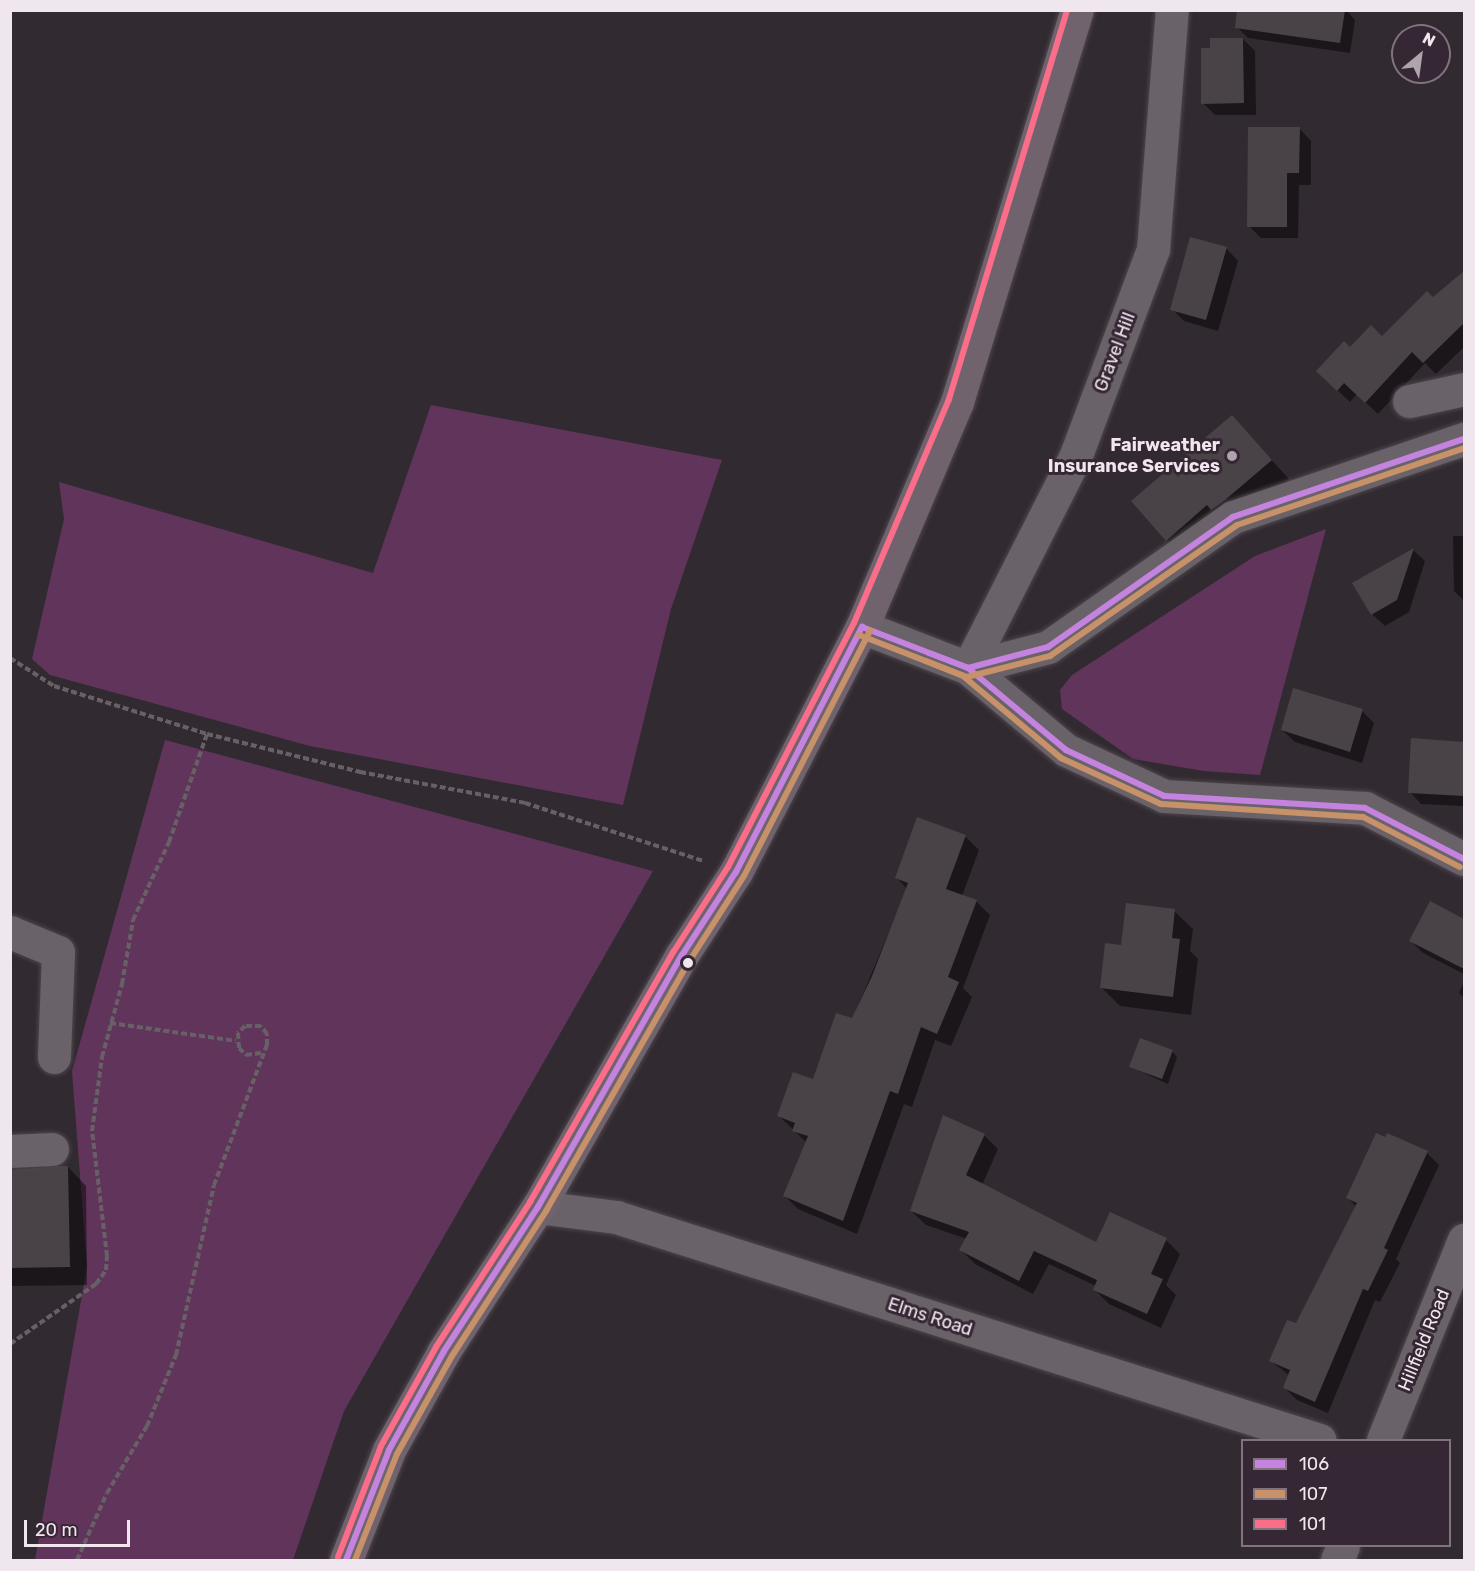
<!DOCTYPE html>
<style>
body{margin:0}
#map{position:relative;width:1475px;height:1571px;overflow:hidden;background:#322a31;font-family:Rubik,sans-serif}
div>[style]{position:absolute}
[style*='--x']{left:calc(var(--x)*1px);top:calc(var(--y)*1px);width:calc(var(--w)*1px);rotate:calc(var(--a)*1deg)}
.green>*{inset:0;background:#61345b}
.shadow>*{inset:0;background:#0007}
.building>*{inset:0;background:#494348}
.path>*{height:4px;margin-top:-2px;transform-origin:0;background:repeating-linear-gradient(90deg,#676166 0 6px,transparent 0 9px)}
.roads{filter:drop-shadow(0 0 2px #4d464c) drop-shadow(0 0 2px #4d464c)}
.minor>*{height:33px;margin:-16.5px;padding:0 16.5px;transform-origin:16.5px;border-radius:16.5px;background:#696268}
.highway>*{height:33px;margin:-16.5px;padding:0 16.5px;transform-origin:16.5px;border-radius:16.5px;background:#70636e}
.bus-1>*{height:6px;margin:-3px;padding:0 3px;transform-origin:3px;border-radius:3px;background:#c483df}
.bus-2>*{height:6px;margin:-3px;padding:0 3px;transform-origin:3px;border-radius:3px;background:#c7916a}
.bus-3>*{height:6px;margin:-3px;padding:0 3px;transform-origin:3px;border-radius:3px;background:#fb6d88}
.dots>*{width:16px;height:16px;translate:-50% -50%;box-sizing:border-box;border:3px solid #362734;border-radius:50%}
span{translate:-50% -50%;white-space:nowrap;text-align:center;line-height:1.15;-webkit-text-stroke:6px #362734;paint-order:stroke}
.street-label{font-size:18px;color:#f0e6ee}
.poi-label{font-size:18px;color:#f0e6ee;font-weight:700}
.right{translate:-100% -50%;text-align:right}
.frame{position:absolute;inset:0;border:12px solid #f0e6ee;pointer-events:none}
.legend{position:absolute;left:1241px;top:1439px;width:210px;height:108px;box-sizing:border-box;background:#362734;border:2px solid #80737e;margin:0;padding:8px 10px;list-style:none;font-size:18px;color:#f0e6ee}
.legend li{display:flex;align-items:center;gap:12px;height:30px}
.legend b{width:30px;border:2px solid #80737e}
.north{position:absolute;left:1391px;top:24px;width:60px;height:60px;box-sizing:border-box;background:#362734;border:2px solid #80737e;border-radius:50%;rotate:29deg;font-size:16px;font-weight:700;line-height:24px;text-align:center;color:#f0e6ee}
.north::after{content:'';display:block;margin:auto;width:21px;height:27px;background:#aea4ac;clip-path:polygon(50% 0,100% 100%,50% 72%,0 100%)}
.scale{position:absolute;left:24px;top:1520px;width:106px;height:27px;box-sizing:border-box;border:3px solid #f0e6ee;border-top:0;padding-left:8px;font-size:18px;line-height:21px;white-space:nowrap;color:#f0e6ee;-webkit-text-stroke:4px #362734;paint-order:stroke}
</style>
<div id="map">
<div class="green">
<i style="clip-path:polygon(431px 405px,722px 460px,671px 609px,623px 805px,310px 746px,50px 675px,32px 659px,64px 519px,59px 482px,373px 573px)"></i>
<i style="clip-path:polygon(1326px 529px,1260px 775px,1204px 771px,1133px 759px,1062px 709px,1060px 690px,1072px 675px,1255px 556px)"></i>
<i style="clip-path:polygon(165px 740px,653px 871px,344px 1411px,293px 1560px,35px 1560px,87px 1267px,72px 1071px)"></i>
</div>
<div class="shadow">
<i style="clip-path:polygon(1239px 10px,1346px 10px,1355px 20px,1350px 53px,1248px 38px,1237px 27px)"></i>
<i style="clip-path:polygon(1243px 39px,1255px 51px,1256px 115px,1215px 115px,1203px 103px)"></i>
<i style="clip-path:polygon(1299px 128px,1311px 141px,1311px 185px,1299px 185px,1298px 238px,1261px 238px,1249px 226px)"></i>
<i style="clip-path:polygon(1226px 248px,1238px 261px,1218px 331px,1184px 321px,1172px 309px)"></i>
<i style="clip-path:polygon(1464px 273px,1464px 347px,1436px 374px,1425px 363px,1378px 414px,1357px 394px,1350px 402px,1330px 383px,1351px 350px,1382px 338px)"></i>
<i style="clip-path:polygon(1232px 417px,1289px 479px,1243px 518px,1185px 558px,1167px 540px)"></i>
<i style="clip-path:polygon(1453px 536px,1464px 536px,1464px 601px,1454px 591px)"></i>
<i style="clip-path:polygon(1413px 550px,1425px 561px,1409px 612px,1385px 626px,1372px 614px)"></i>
<i style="clip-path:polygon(1362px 711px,1374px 723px,1362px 763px,1295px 742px,1282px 730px)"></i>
<i style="clip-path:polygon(1413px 740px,1464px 743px,1464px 806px,1421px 804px,1410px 792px)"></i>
<i style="clip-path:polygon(965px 836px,979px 850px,962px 896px,976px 901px,990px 915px,963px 988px,972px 997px,951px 1046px,935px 1040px,912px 1107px,904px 1104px,857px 1234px,798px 1209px,784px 1195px,807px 1143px,779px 1116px,814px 1081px,852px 1020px,907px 889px,897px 878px)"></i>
<i style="clip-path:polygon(1430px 903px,1464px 920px,1464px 974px,1423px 953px,1411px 941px)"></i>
<i style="clip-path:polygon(1174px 911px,1193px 929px,1190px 951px,1198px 959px,1191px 1015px,1120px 1006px,1101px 987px,1122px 946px)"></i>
<i style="clip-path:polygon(1464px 982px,1464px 998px,1459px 993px)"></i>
<i style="clip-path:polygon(1172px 1051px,1177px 1057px,1168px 1084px,1131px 1067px)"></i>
<i style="clip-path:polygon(984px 1135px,998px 1149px,982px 1185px,1097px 1244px,1166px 1240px,1180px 1254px,1166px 1285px,1176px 1295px,1161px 1328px,1109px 1304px,1094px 1289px,1096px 1286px,1049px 1264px,1033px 1294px,975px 1264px,961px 1250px,967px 1239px,926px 1225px,911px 1211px)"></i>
<i style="clip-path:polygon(1427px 1153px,1439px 1165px,1396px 1259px,1400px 1263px,1380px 1302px,1375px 1300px,1328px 1413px,1297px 1400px,1285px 1388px,1290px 1376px,1271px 1361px,1296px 1325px,1357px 1207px,1348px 1198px)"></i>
<i style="clip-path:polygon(68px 1167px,86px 1186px,87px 1285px,10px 1286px,10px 1171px)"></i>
</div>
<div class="building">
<i style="clip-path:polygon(1237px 10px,1345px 10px,1340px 43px,1235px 28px)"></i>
<i style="clip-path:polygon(1210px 38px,1243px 38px,1244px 103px,1201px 104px,1201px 48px,1210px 48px)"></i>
<i style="clip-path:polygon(1248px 127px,1300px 127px,1299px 173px,1287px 173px,1287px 227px,1247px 227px)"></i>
<i style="clip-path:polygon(1190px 237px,1227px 247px,1206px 320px,1170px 310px)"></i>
<i style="clip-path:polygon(1464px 271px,1464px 323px,1423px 363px,1412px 352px,1365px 403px,1344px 383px,1337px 391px,1316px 371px,1344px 341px,1350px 347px,1371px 325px,1382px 336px,1427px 291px,1433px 297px)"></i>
<i style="clip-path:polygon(1232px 415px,1272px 460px,1225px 500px,1211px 510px,1207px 505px,1166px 541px,1131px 501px)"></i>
<i style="clip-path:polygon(1414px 548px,1397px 600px,1371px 615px,1352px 583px)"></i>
<i style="clip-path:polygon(1293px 688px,1363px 709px,1350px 752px,1281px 730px)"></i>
<i style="clip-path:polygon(1411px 738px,1464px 742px,1464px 796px,1408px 793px)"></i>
<i style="clip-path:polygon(917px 817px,966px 835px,946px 889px,977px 900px,948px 977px,959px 982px,937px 1034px,921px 1027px,898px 1094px,890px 1091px,843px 1221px,783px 1196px,808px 1136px,792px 1131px,795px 1123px,777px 1116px,793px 1072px,813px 1079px,836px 1013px,852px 1018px,872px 976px,908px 883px,895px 878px)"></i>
<i style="clip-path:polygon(1430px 901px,1464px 919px,1464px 969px,1409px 941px)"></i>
<i style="clip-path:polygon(1126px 903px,1175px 909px,1172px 938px,1180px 939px,1173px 997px,1100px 988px,1105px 943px,1121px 945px)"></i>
<i style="clip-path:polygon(1140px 1038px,1173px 1050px,1162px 1079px,1129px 1067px)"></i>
<i style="clip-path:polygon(943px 1115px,985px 1134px,966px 1175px,1096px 1242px,1110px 1212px,1167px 1238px,1151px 1274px,1163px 1279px,1147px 1314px,1093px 1290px,1097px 1280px,1034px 1251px,1019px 1281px,959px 1250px,969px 1232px,910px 1211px)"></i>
<i style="clip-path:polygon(1376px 1133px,1385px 1137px,1387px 1133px,1428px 1151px,1384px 1248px,1388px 1250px,1368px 1291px,1363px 1289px,1315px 1402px,1283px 1388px,1290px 1370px,1269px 1361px,1287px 1320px,1296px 1323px,1357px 1203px,1346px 1198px)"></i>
<i style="clip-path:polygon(59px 1166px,68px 1166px,70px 1267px,10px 1268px,10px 1170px)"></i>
</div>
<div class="path">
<i style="--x:10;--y:658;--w:52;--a:32.5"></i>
<i style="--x:54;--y:686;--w:160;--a:17.4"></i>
<i style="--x:207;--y:734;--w:158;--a:13.9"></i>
<i style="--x:360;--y:772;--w:168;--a:10.6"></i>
<i style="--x:525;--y:803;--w:188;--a:18"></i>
<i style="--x:110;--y:1023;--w:127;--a:8.1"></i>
<i style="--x:10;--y:1344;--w:105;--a:-34.9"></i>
<i style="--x:96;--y:1284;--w:17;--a:-54"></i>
<i style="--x:106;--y:1270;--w:14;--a:-86"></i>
<i style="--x:107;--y:1256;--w:126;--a:-96.8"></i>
<i style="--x:92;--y:1131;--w:75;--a:-82.3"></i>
<i style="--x:102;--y:1057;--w:76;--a:-74.7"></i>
<i style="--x:122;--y:984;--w:65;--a:-80.2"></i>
<i style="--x:133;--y:920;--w:86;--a:-65.2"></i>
<i style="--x:169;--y:842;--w:114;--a:-70.6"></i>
<i style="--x:77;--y:1560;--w:73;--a:-65.9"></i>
<i style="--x:107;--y:1493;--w:78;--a:-59.2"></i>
<i style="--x:147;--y:1426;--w:77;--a:-67.8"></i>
<i style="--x:176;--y:1355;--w:174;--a:-77.4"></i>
<i style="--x:214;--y:1185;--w:150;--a:-69.3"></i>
<i style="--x:267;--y:1045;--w:11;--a:-90"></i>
<i style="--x:267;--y:1034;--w:10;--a:-127"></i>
<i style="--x:261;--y:1026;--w:16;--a:180"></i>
<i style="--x:245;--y:1026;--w:10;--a:135"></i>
<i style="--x:238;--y:1033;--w:15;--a:86"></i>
<i style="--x:239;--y:1048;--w:10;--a:45"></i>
<i style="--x:246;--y:1055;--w:15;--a:-8"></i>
</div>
<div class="roads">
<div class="minor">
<i style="--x:1409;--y:401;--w:56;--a:-12.3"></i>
<i style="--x:862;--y:627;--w:114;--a:21.1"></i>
<i style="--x:968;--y:668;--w:83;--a:-14.7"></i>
<i style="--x:1048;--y:647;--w:226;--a:-35.1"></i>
<i style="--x:1233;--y:517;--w:244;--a:-18.7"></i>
<i style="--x:968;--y:668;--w:239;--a:-63.1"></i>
<i style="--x:1076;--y:455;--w:220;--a:-69.5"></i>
<i style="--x:1153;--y:249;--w:240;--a:-85.5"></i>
<i style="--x:968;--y:668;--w:128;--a:39.9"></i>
<i style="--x:1066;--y:750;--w:108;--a:25.1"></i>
<i style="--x:1164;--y:796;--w:201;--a:3.4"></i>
<i style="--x:1365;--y:808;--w:111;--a:27.3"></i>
<i style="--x:10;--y:932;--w:52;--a:22.6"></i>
<i style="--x:58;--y:952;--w:105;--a:92.2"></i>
<i style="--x:10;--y:1151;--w:42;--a:-2.7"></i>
<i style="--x:538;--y:1207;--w:79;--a:7.3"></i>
<i style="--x:616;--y:1217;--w:738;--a:17.58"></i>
<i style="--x:1383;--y:1440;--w:216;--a:-68"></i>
<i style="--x:1337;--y:1560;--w:15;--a:-67"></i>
</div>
<div class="highway">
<i style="--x:346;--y:1560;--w:118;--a:-68.6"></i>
<i style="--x:389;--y:1450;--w:113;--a:-60.9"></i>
<i style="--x:444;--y:1351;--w:172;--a:-56.9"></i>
<i style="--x:538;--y:1207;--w:290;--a:-60.3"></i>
<i style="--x:682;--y:955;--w:99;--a:-57"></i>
<i style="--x:736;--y:872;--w:276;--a:-62.8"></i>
<i style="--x:862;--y:627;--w:244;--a:-67.1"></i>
<i style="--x:957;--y:402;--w:410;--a:-73"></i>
</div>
</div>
<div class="bus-1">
<i style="--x:862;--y:627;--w:114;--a:21.1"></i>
<i style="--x:968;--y:668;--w:83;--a:-14.7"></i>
<i style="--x:1048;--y:647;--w:226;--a:-35.1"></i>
<i style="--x:1233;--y:517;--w:244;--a:-18.7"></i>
<i style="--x:929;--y:653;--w:42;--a:21"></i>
<i style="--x:968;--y:668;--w:128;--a:39.9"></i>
<i style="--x:1066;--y:750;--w:108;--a:25.1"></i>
<i style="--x:1164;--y:796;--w:201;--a:3.4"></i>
<i style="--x:1365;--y:808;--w:111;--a:27.3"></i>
<i style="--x:346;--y:1560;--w:118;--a:-68.6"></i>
<i style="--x:389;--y:1450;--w:113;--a:-60.9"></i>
<i style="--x:444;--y:1351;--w:172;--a:-56.9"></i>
<i style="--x:538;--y:1207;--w:290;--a:-60.3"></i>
<i style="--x:682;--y:955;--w:99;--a:-57"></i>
<i style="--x:736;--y:872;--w:276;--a:-62.8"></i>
</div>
<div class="bus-2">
<i style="--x:859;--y:635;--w:116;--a:21.3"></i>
<i style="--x:967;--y:677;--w:86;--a:-14.2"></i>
<i style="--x:1050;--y:656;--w:228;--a:-35"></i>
<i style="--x:1237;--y:525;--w:240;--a:-18.7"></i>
<i style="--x:926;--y:661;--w:40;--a:22"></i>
<i style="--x:963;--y:676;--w:128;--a:39.9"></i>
<i style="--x:1061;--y:758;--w:110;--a:24.7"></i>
<i style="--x:1161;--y:804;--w:202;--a:3.7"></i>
<i style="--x:1363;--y:817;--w:109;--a:27.3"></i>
<i style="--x:355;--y:1560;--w:114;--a:-68.4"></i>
<i style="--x:397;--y:1454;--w:112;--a:-60.7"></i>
<i style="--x:452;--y:1356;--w:173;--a:-57"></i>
<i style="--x:546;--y:1211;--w:289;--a:-60.2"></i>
<i style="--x:690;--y:960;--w:100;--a:-57.3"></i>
<i style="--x:744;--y:876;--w:276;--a:-62.8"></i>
</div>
<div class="bus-3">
<i style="--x:338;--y:1557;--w:119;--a:-68.8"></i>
<i style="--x:381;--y:1446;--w:113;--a:-60.9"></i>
<i style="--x:436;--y:1347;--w:173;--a:-57"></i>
<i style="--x:530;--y:1202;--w:289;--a:-60.2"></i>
<i style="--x:674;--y:951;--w:100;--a:-57.3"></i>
<i style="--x:728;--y:867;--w:275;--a:-62.7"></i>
<i style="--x:854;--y:623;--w:243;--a:-67"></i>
<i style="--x:949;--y:399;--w:407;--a:-73.1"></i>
</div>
<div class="dots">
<i style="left:1232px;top:456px;background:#aea4ac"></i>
<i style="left:688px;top:963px;background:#f0e6ee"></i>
</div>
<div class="street-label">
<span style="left:1115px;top:352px;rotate:-69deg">Gravel Hill</span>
<span style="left:930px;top:1317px;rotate:18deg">Elms Road</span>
<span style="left:1424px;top:1340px;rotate:-68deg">Hillfield Road</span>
</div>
<div class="poi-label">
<span class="right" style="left:1220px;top:456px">Fairweather<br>Insurance Services</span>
</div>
<div class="frame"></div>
<ul class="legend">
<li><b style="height:8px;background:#c483df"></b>106</li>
<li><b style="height:8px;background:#c7916a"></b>107</li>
<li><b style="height:8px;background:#fb6d88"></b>101</li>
</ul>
<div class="north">N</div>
<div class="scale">20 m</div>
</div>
